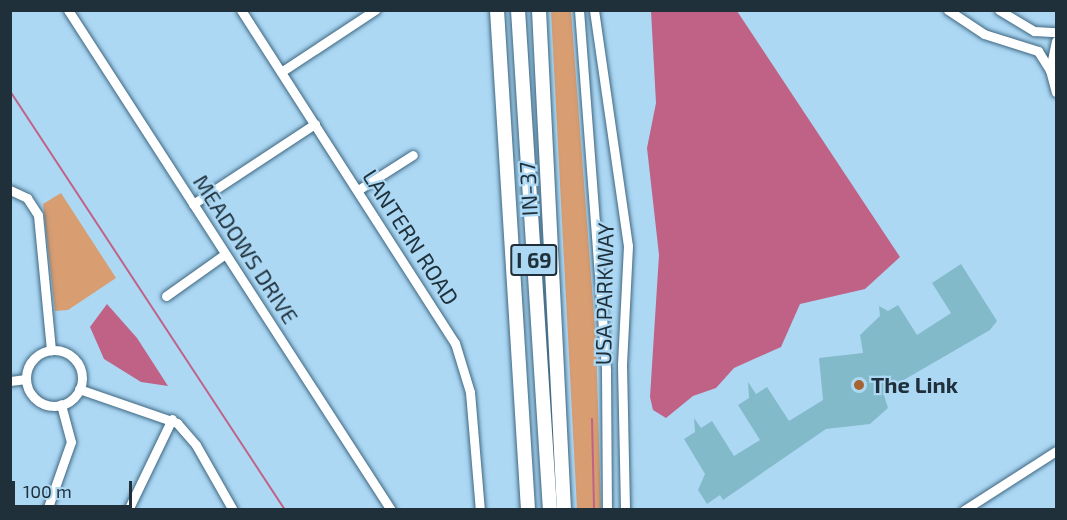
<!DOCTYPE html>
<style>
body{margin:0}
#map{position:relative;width:1067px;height:520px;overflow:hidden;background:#acd8f4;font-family:"Exo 2",sans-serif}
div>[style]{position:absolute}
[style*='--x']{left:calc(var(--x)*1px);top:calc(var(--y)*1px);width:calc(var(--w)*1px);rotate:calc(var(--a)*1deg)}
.green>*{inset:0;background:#d89d71}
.water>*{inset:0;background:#c06286}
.stream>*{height:2px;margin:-1px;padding:0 1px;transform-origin:1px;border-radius:1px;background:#c06286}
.building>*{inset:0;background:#83baca}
.roads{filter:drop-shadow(0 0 2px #3f6781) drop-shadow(0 0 2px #3f6781)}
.minor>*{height:9px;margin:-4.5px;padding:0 4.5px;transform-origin:4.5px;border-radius:4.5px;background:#fff}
.minor>.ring{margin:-4.5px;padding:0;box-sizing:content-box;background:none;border:9px solid #fff;border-radius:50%}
.highway>*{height:14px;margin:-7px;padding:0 7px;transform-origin:7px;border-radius:7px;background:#fff}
.dots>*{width:16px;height:16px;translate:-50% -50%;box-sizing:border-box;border:3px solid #acd8f4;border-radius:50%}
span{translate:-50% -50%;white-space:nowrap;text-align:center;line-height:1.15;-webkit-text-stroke:4.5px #acd8f4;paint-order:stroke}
.shield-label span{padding:2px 4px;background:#acd8f4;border:2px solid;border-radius:4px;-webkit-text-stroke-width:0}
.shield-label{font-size:21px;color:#1f303b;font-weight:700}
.street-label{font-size:22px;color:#1f303b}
.poi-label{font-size:22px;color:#1f303b;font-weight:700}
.left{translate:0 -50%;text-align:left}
.frame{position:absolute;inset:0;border:12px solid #1f303b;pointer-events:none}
.scale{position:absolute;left:12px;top:481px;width:120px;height:27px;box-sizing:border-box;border:3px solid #1f303b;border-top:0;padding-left:8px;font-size:18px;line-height:21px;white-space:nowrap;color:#1f303b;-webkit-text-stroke:4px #acd8f4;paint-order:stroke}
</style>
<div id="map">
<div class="green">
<i style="clip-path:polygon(551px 11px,571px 11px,596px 342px,601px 509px,577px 509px)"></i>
<i style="clip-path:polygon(61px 193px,116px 278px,68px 310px,55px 311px,43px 204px)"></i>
</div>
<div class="water">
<i style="clip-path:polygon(651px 11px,737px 11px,900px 257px,865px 289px,800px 304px,781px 347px,734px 368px,716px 388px,693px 396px,666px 418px,653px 410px,650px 397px,659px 255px,647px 148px,656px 103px)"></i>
<i style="clip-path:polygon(107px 304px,137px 338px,168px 386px,141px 382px,104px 359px,90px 327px)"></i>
</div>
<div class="stream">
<i style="--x:10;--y:91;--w:501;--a:56.72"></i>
<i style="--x:592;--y:419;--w:91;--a:88.7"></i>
</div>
<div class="building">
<i style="clip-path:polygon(961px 264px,997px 321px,990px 330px,883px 392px,888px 408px,870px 424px,826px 429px,723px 500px,720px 495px,707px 504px,698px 490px,705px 474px,684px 439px,695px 432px,694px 418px,701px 428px,712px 421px,734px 456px,760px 440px,738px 405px,749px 398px,748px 382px,756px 394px,767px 387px,789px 421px,823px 400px,819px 358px,863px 353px,860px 335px,880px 316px,879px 306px,888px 311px,898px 305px,917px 335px,951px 313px,932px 283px)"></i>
</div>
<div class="roads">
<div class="minor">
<i style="--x:68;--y:10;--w:595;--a:57.14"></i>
<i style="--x:241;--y:10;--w:396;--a:57.3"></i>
<i style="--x:455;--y:343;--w:51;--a:73"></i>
<i style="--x:470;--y:392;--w:118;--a:85.2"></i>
<i style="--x:579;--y:10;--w:362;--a:85.7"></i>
<i style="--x:606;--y:371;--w:139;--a:89.6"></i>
<i style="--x:594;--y:10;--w:238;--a:81.8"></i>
<i style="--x:628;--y:246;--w:119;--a:92.9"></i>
<i style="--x:622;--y:365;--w:145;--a:88.8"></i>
<i style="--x:948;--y:10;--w:43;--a:33.7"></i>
<i style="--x:984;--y:34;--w:57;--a:17.5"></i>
<i style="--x:1038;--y:51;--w:22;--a:58"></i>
<i style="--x:999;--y:10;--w:41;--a:31"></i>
<i style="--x:1034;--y:31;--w:22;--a:3"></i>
<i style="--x:1056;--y:41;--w:30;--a:102"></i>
<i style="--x:1050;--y:70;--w:23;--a:75"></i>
<i style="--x:281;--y:72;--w:113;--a:-33.4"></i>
<i style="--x:10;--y:190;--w:19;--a:25"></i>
<i style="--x:27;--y:198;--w:20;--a:57"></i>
<i style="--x:38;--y:215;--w:136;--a:84.5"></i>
<i style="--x:358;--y:190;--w:65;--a:-32.5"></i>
<i style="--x:193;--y:204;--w:146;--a:-33.3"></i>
<i style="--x:166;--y:296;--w:72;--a:-35.4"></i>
<i class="ring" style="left:26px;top:350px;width:47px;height:47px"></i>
<i style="--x:10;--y:381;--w:16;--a:-7"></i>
<i style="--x:79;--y:389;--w:104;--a:19.1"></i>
<i style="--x:177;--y:423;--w:29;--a:49"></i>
<i style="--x:196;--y:445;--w:75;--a:60.4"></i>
<i style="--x:47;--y:510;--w:72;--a:-70.6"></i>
<i style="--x:71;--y:442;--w:39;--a:-105"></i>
<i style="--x:128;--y:510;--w:101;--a:-64.2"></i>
<i style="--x:964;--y:510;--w:109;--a:-32.7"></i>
</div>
<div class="highway">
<i style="--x:497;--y:10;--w:501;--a:86.45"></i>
<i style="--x:518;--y:10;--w:501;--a:86.34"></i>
<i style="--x:539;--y:10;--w:501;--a:87.14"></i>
</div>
</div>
<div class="dots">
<i style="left:859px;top:385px;background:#a66530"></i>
</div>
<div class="shield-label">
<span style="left:534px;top:260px">I 69</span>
</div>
<div class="street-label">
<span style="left:528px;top:189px;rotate:-93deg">IN-37</span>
<span style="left:411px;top:237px;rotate:57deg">LANTERN ROAD</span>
<span style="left:246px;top:249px;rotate:57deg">MEADOWS DRIVE</span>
<span style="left:604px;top:294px;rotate:-89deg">USA PARKWAY</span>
</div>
<div class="poi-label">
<span class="left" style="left:871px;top:385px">The Link</span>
</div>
<div class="frame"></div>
<div class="scale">100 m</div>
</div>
